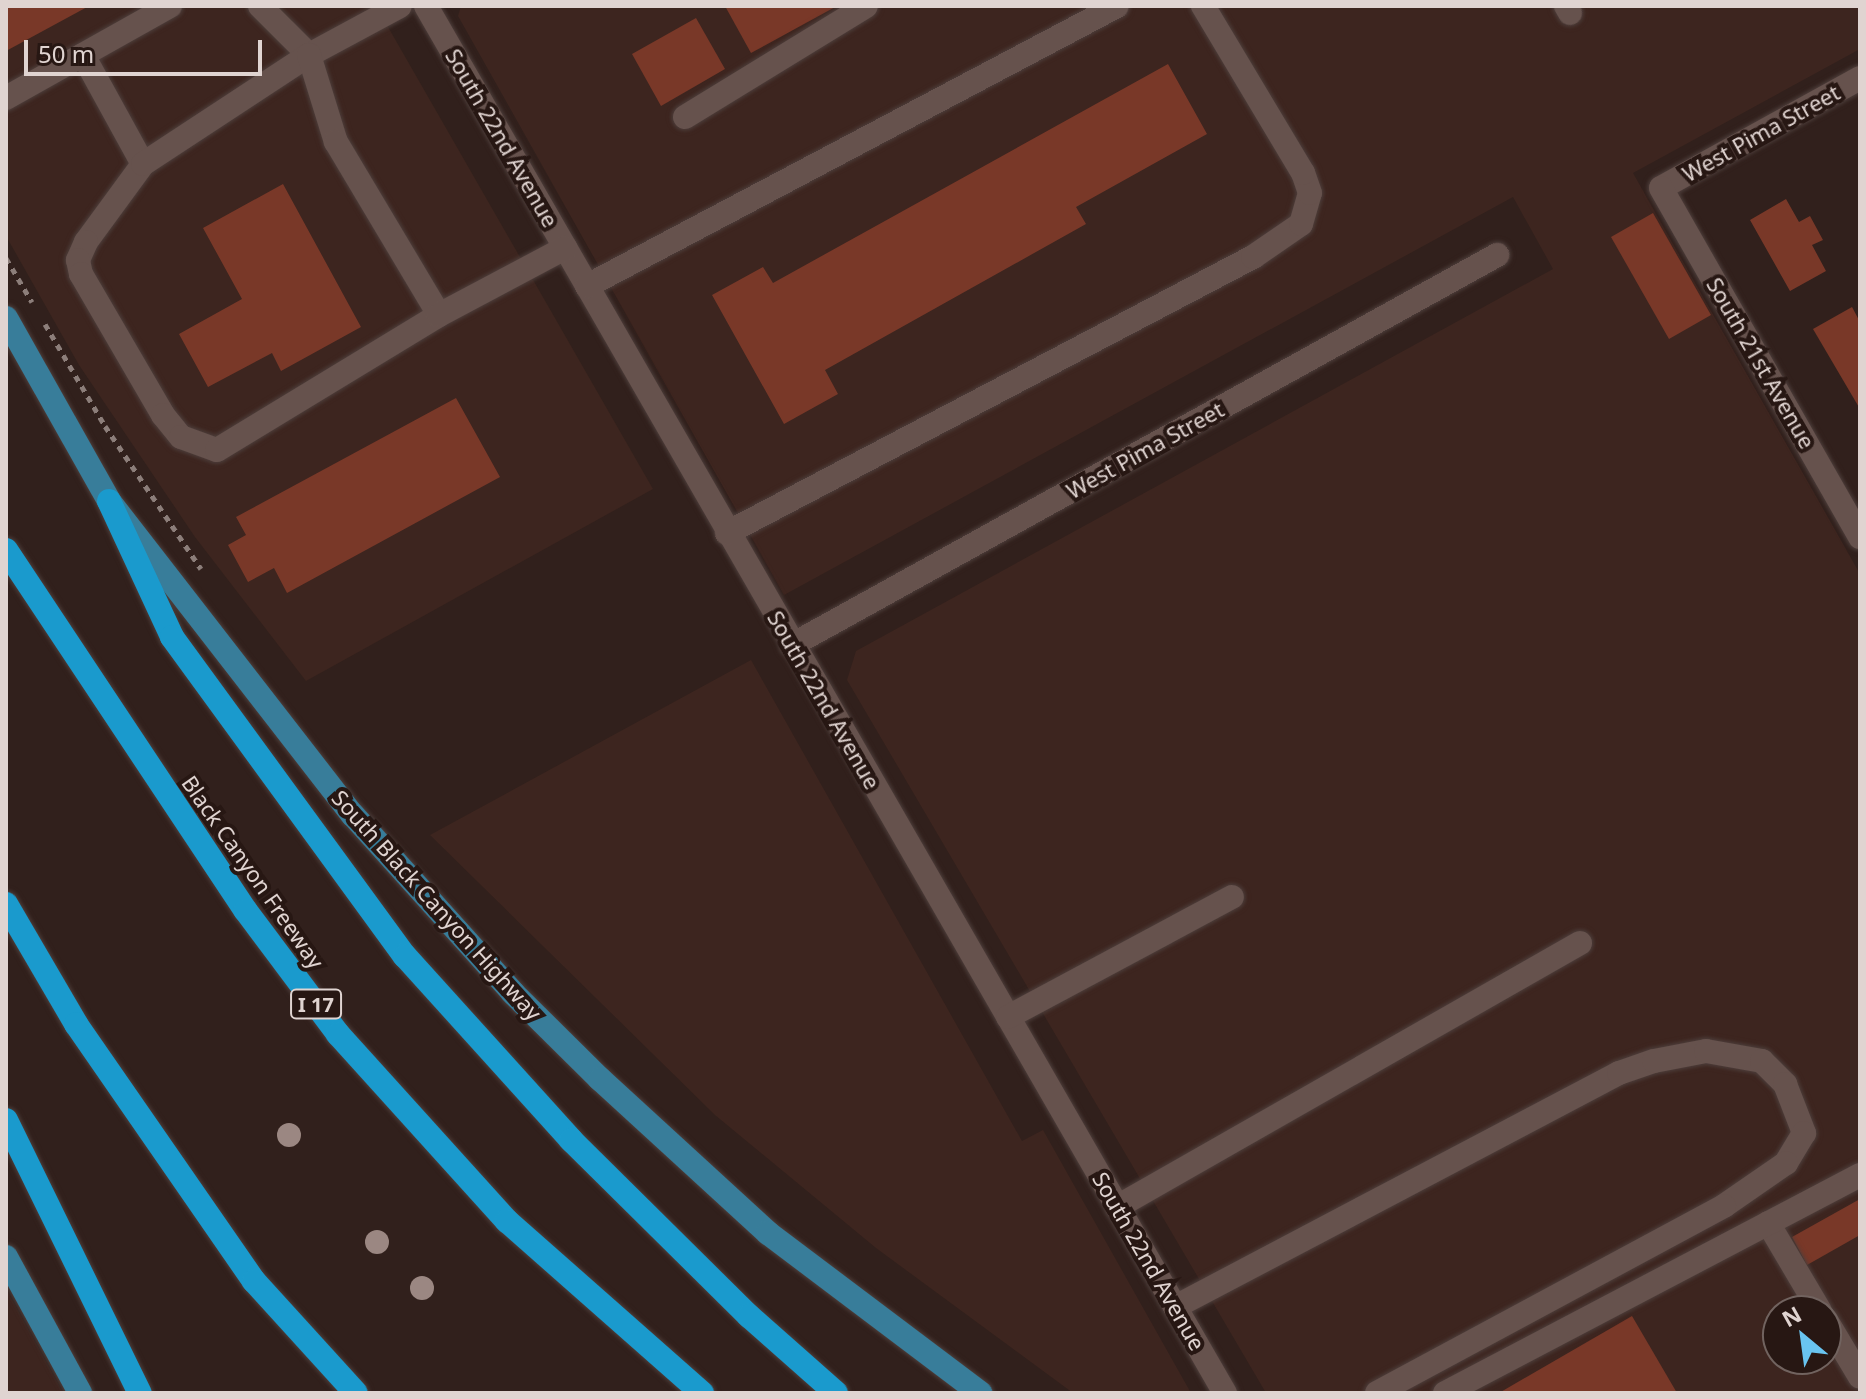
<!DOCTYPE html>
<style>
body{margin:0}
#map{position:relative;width:1866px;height:1399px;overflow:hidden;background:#31201c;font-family:"Noto Sans",sans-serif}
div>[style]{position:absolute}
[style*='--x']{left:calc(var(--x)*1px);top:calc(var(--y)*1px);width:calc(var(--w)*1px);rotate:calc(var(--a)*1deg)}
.built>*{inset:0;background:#3d251f}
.building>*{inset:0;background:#793828}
.path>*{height:5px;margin-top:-2.5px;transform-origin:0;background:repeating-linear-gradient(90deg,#8c7e7a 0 6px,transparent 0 12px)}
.roads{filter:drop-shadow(0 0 2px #4d3e3b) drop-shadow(0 0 2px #4d3e3b)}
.minor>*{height:24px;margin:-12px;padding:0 12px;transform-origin:12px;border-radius:12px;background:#66524d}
.major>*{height:24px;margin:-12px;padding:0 12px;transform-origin:12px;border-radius:12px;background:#387d9a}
.highway>*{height:24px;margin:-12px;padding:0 12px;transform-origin:12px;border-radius:12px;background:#1a9acd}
.trees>*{width:24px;height:24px;margin:-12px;border-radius:50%;background:#9b8782}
span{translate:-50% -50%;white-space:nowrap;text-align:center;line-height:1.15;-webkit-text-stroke:8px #271713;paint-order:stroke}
.shield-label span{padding:2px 6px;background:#271713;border:2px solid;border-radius:6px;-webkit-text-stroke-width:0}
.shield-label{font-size:20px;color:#e0d4d1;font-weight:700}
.street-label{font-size:22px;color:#e0d4d1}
.frame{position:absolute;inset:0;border:8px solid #e0d4d1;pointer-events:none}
.north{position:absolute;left:1762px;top:1295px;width:80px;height:80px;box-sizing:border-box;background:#271713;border:2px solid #71635f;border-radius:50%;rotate:331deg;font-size:22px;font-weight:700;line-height:32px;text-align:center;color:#e0d4d1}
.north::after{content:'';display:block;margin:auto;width:28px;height:36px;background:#69c4f0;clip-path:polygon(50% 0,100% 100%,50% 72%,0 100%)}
.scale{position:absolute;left:24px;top:40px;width:238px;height:36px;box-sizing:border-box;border:4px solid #e0d4d1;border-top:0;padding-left:10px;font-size:24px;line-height:28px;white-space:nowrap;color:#e0d4d1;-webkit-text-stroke:6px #271713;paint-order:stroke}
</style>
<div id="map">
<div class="built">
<i style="clip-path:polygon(6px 6px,376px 6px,653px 489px,306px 681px,195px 537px,79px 365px,6px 236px)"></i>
<i style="clip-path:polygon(evenodd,461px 6px,1860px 6px,1860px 49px,1633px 173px,1860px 574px,1860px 1393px,1266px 1393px,847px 680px,856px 651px,1553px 269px,1513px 197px,784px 595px,458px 16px,461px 6px,1778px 1311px,1826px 1311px,1826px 1359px,1778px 1359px,1778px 1311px)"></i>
<i style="clip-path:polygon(751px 660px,1022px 1141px,1043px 1130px,1191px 1393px,1073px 1393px,876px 1248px,715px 1115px,430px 835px)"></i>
<i style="clip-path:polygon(6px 1289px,63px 1393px,6px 1393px)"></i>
</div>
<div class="building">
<i style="clip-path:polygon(6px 6px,89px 6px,6px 51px)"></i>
<i style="clip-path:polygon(725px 6px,837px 6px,751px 53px)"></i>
<i style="clip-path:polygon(696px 18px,725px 69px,661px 106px,632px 54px)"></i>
<i style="clip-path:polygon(1168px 64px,1207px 134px,1076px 207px,1086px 224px,825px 370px,838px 394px,784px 424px,712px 295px,763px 267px,773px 283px)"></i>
<i style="clip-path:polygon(283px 184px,361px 327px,281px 371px,272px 353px,208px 387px,179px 334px,242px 299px,203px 228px)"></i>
<i style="clip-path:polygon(1786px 199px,1799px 222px,1810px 216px,1823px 240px,1812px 245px,1826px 271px,1790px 291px,1750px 220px)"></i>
<i style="clip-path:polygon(1653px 213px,1711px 315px,1669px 339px,1611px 237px)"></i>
<i style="clip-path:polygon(1852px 307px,1860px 322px,1860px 409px,1813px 329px)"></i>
<i style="clip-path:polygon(456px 398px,500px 477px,287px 593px,274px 568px,248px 582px,228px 545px,246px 535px,236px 517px)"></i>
<i style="clip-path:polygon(1860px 1199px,1860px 1235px,1807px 1265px,1792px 1237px)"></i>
<i style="clip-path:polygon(1632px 1316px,1677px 1393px,1499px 1393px)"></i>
</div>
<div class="path">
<i style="--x:6;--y:258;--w:51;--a:59.4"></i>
<i style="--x:45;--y:324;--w:118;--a:59.5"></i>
<i style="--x:105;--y:426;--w:172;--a:56.1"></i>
</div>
<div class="roads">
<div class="minor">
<i style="--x:260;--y:6;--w:69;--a:45"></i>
<i style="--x:309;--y:55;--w:103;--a:-28.3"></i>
<i style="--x:426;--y:6;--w:1601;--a:60.06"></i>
<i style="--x:1566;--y:6;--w:8;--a:60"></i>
<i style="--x:83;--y:55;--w:124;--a:61.2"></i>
<i style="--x:143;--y:164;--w:97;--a:126.2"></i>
<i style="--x:86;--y:242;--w:20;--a:114"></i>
<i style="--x:78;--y:260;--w:14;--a:78"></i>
<i style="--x:81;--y:274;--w:163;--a:59.8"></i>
<i style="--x:163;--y:415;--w:28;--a:51"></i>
<i style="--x:181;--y:437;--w:38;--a:20"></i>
<i style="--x:217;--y:450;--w:260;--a:-31.3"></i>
<i style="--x:1860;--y:78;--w:227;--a:151.1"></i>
<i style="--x:1661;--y:188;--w:402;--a:60.3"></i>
<i style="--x:6;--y:98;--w:188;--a:-29.3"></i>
<i style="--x:685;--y:117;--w:212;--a:-31.5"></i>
<i style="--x:143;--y:164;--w:199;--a:-33.3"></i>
<i style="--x:309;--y:55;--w:91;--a:72.8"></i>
<i style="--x:336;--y:142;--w:201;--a:59.2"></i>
<i style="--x:439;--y:315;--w:143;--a:-28"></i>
<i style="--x:587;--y:286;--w:599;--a:-27.85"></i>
<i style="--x:727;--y:533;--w:594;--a:-27.69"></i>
<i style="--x:1253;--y:257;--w:58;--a:-34.5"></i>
<i style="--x:1301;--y:224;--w:32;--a:-74"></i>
<i style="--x:1310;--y:193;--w:21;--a:-109"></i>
<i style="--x:1303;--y:173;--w:195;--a:-120.9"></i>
<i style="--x:792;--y:645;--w:806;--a:-28.95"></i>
<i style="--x:1008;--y:1017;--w:254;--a:-28.2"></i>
<i style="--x:1117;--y:1207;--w:533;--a:-29.69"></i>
<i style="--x:1768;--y:1223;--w:102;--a:59.4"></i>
<i style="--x:1175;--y:1307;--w:502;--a:-27.79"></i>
<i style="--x:1619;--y:1073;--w:37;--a:-19"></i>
<i style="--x:1654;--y:1061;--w:53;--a:-10.9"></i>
<i style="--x:1706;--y:1051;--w:57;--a:10.1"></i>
<i style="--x:1762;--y:1061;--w:33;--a:45"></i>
<i style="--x:1785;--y:1084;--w:53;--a:68.8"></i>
<i style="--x:1804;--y:1133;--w:35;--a:121"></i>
<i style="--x:1786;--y:1163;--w:75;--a:145.3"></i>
<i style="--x:1724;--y:1206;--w:394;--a:151.7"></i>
<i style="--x:1826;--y:1320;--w:66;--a:59.2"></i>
<i style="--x:1445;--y:1393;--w:469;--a:-27.7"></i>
</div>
<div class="major">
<i style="--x:6;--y:318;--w:210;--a:60.6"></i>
<i style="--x:109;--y:501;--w:398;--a:52.2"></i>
<i style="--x:353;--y:815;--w:239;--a:48"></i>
<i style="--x:513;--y:993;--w:122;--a:44.7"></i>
<i style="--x:600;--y:1079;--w:228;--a:42.5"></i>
<i style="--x:768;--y:1233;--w:266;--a:37"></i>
<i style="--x:6;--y:1257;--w:155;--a:61.4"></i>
</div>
<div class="highway">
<i style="--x:109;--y:501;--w:150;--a:65.1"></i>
<i style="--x:172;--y:637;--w:395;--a:53.9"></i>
<i style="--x:405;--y:956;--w:248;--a:47.9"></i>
<i style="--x:571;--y:1140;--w:250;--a:44.7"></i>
<i style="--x:749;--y:1316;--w:116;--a:41.5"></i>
<i style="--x:6;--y:550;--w:433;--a:56.4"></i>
<i style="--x:246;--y:911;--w:154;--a:53.2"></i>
<i style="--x:338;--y:1034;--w:252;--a:47.9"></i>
<i style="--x:507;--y:1221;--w:260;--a:41.4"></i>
<i style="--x:6;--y:904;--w:139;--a:59.7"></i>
<i style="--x:76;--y:1024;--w:313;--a:55.3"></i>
<i style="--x:254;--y:1281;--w:151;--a:47.7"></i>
<i style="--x:6;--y:1120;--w:304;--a:63.9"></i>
</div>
</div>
<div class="trees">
<i style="left:289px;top:1135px"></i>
<i style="left:377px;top:1242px"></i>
<i style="left:422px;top:1288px"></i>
</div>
<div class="shield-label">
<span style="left:316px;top:1004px">I 17</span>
</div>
<div class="street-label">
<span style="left:1761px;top:133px;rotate:-29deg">West Pima Street</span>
<span style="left:502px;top:138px;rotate:60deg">South 22nd Avenue</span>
<span style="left:1761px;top:363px;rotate:60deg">South 21st Avenue</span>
<span style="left:1145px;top:450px;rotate:-29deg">West Pima Street</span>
<span style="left:824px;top:700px;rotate:60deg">South 22nd Avenue</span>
<span style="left:253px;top:872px;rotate:55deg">Black Canyon Freeway</span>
<span style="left:437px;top:905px;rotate:48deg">South Black Canyon Highway</span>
<span style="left:1149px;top:1261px;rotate:60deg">South 22nd Avenue</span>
</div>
<div class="frame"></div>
<div class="north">N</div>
<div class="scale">50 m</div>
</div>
